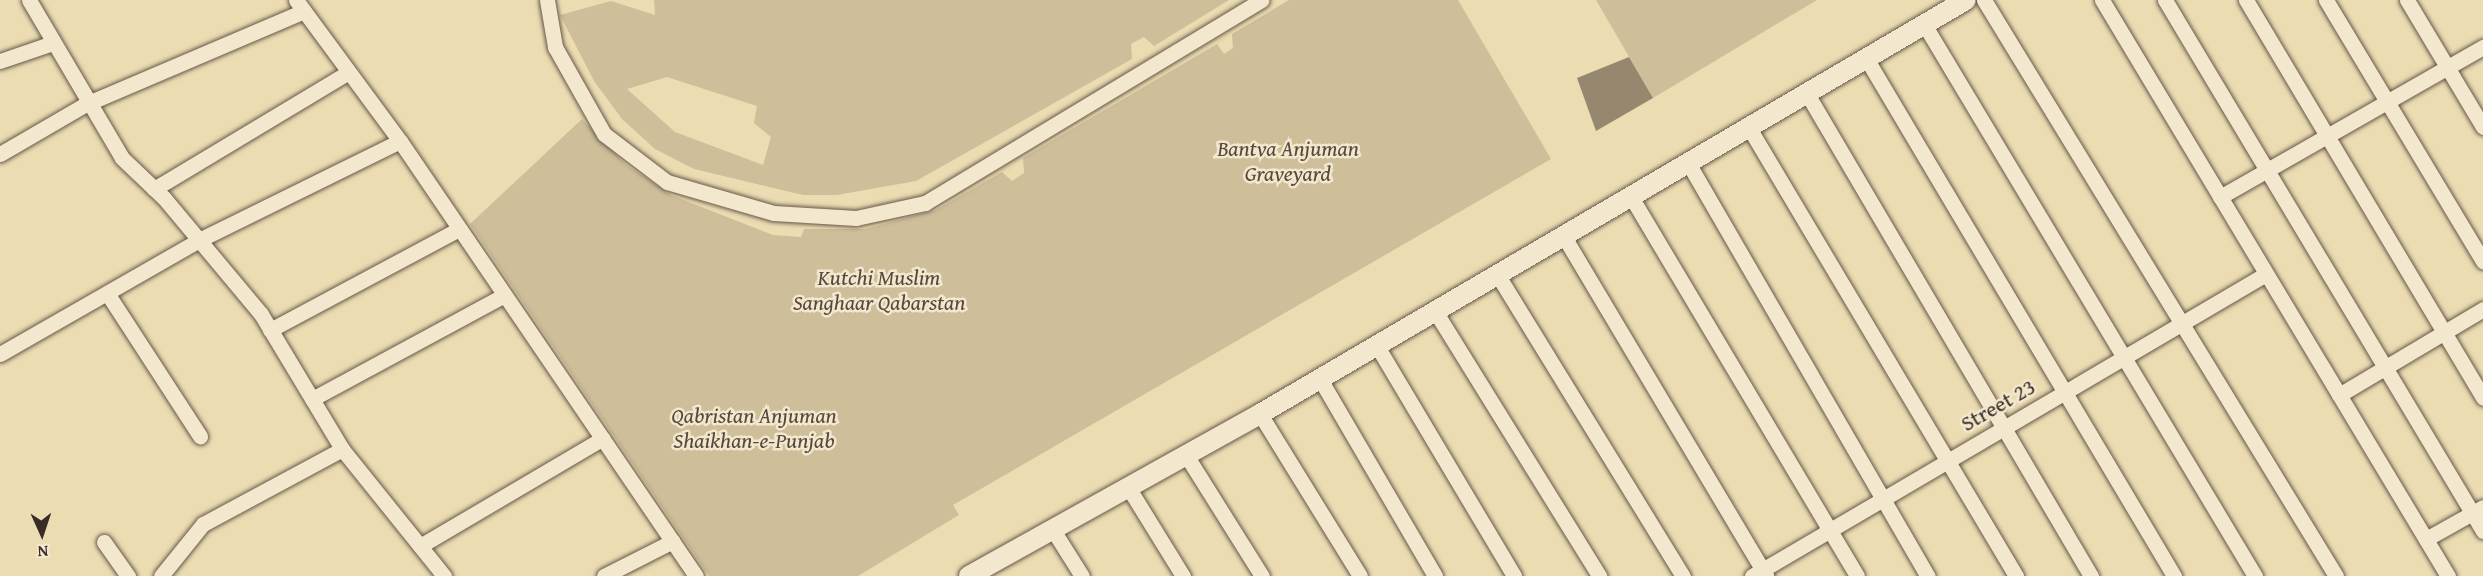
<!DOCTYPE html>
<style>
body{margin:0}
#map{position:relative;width:2483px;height:576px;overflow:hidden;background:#ecdcb2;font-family:"Gentium Book Plus",serif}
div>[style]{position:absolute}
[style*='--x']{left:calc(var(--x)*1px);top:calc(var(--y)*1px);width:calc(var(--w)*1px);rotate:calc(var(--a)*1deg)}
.green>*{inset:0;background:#cebe9a}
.building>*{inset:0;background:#96886f}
.roads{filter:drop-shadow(0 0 2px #665849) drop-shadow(0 0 2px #665849)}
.minor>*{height:15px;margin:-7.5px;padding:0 7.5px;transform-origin:7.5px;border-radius:7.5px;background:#f3e8cd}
.tertiary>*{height:20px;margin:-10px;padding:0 10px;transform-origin:10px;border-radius:10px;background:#f3e8cd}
span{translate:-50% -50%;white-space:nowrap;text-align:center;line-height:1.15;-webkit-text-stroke:5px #f3e8cd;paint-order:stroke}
.park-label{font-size:22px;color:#57493d;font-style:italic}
.street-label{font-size:22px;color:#392c26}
.north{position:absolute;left:12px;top:504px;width:60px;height:60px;-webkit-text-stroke:4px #f3e8cd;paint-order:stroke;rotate:177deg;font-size:16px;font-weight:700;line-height:24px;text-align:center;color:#392c26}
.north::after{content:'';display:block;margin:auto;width:21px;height:27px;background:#392c26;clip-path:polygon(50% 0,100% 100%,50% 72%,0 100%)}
</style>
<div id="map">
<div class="green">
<i style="clip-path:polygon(evenodd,654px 0,1229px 0,1154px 46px,1144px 37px,1131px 44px,1132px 59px,916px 181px,837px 195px,803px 195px,694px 169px,655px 149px,622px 119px,594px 81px,560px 15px,611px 1px,655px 15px,654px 0,667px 77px,757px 106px,754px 123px,771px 137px,763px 165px,675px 132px,627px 89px,667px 77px)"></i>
<i style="clip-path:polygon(1289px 0,1458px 0,1551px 159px,953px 505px,959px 515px,858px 576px,709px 576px,470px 224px,582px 119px,625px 164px,671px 195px,773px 235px,801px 237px,804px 229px,865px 229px,936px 210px,1002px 172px,1012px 181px,1024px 173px,1023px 158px,1217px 44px,1224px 54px,1233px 48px,1232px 34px)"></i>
<i style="clip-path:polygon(1596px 0,1817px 0,1653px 98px)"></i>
</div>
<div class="building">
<i style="clip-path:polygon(1629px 57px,1653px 98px,1596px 131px,1577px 78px)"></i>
</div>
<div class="roads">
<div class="minor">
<i style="--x:29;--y:0;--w:183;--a:59.5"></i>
<i style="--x:122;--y:158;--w:58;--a:43.6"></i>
<i style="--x:164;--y:198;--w:151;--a:50.1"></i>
<i style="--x:261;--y:314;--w:157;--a:59"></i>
<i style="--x:342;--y:449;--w:163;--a:51.2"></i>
<i style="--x:296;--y:0;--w:175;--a:53.6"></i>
<i style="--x:400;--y:141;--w:526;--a:55.77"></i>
<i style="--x:547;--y:0;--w:48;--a:80.3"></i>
<i style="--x:555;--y:47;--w:100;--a:60.6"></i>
<i style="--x:604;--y:134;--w:79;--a:37.3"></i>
<i style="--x:667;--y:182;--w:111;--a:16.2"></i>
<i style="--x:774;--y:213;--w:82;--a:3.5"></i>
<i style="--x:856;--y:218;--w:71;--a:-12.3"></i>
<i style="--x:925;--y:203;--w:393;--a:-31.1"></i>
<i style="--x:1984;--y:0;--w:675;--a:58.57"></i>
<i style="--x:2102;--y:0;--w:672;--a:59.01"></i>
<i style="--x:2165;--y:0;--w:619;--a:59.08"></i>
<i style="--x:2246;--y:0;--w:463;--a:59.2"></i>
<i style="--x:2326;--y:0;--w:305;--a:59"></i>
<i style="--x:2407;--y:0;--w:148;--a:59.1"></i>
<i style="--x:1924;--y:24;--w:644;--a:59.05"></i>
<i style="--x:1866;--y:58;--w:603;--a:59.26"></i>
<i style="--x:0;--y:61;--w:56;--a:-18.8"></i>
<i style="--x:1806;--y:92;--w:562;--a:59.51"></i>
<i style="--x:1748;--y:126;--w:524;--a:59.22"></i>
<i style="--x:0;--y:154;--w:99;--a:-30.2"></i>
<i style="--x:86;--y:104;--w:237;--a:-23.1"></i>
<i style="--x:1687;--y:161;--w:480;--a:59.9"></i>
<i style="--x:154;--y:189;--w:227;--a:-31"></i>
<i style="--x:1630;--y:195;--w:443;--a:59.2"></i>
<i style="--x:2220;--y:197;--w:303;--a:-29.7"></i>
<i style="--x:1563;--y:235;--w:397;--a:59.2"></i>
<i style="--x:1497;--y:274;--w:355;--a:58.4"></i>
<i style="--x:107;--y:293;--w:171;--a:57"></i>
<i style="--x:1435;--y:311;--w:312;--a:58.2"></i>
<i style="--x:270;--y:330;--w:214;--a:-28.1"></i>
<i style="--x:1377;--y:346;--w:268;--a:59.2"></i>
<i style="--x:0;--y:354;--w:229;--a:-29.8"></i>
<i style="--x:199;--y:240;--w:224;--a:-26.2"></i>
<i style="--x:1320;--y:379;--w:228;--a:59.7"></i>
<i style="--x:2339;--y:395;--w:168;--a:-30.8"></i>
<i style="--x:312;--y:399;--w:218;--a:-28.4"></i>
<i style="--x:1260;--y:414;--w:190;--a:58.3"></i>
<i style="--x:1186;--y:455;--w:143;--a:57.9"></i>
<i style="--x:1128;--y:487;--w:105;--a:58.3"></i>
<i style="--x:1053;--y:530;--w:54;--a:57.8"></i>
<i style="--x:2426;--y:539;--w:65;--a:-29.3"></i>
<i style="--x:104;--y:542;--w:42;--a:54.8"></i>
<i style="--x:420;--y:546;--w:212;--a:-30.5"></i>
<i style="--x:161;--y:576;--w:67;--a:-51.1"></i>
<i style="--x:203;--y:524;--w:158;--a:-28.3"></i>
<i style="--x:604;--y:576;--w:77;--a:-26.9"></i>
<i style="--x:1752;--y:576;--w:596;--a:-30.44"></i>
</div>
<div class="tertiary">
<i style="--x:969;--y:576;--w:333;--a:-29.1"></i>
<i style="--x:1260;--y:414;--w:818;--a:-30.39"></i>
</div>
</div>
<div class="park-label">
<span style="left:1288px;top:161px">Bantva Anjuman<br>Graveyard</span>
<span style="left:879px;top:290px">Kutchi Muslim<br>Sanghaar Qabarstan</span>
<span style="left:754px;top:428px">Qabristan Anjuman<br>Shaikhan-e-Punjab</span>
</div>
<div class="street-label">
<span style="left:1998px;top:405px;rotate:-30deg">Street 23</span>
</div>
<div class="north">N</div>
</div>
